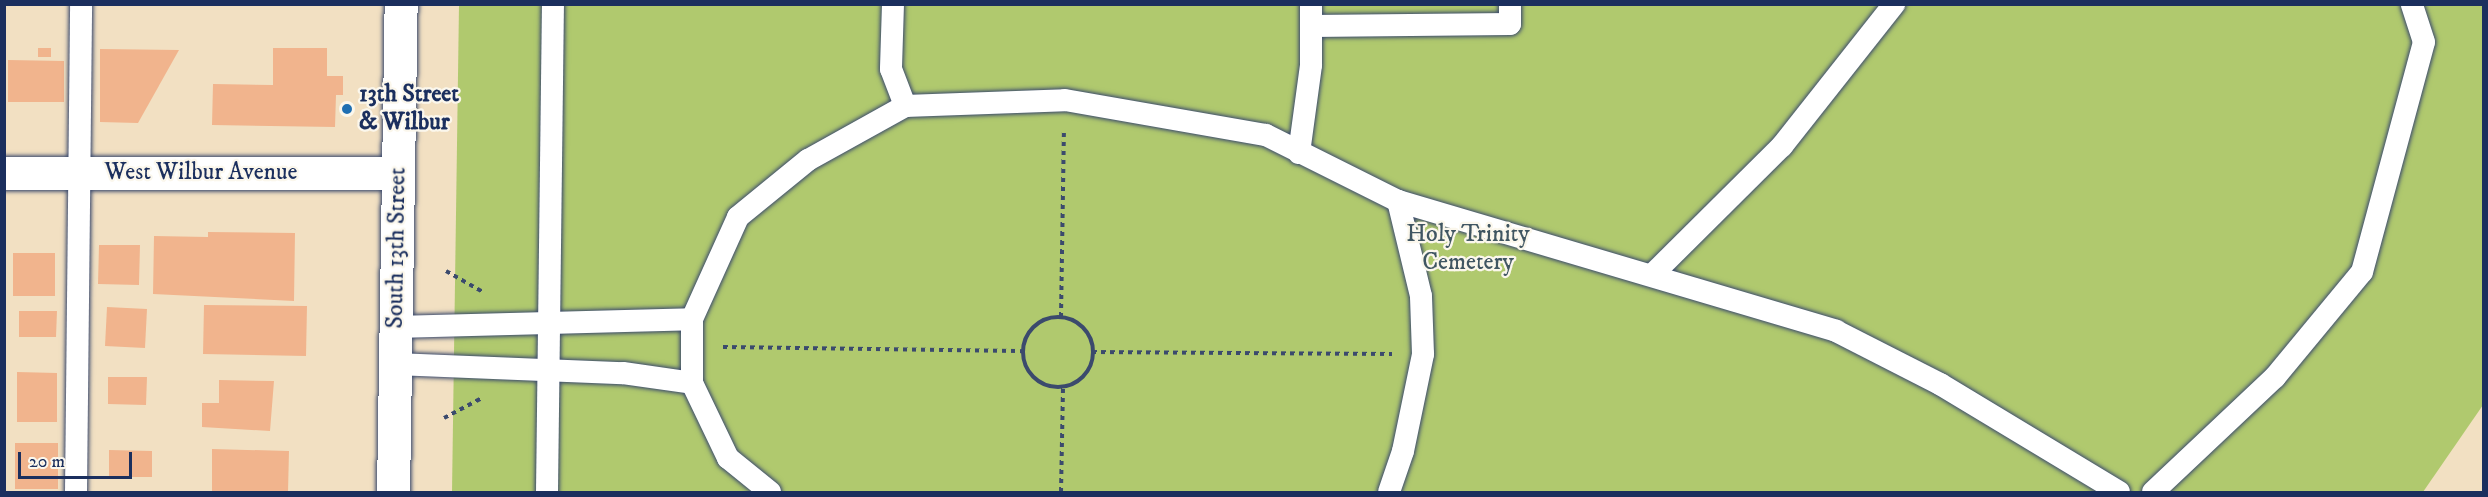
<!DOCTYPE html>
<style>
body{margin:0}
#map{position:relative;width:2488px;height:497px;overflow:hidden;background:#f2e0c2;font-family:"IM FELL DW Pica",serif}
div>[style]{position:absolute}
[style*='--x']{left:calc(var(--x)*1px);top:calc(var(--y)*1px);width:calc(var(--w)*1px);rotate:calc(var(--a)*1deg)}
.green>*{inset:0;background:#b0c96e}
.building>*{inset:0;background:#f1b48d}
.path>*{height:4px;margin-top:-2px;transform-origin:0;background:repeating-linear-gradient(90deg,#3b4a6d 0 4.5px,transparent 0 9px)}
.path>.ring{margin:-2px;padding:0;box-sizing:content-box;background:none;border:4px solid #3b4a6d;border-radius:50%}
.roads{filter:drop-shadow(0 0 2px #3b4a6d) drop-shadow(0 0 2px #3b4a6d)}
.service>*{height:22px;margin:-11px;padding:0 11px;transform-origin:11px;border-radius:11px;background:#fff}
.minor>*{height:33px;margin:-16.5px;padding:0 16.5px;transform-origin:16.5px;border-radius:16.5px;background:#fff}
.tertiary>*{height:33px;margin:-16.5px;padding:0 16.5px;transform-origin:16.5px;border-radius:16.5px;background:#fff}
.dots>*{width:16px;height:16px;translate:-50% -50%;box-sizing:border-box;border:3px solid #fbf7ec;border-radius:50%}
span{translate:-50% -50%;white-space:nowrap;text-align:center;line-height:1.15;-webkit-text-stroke:4.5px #fbf7ec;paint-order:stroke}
.poi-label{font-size:24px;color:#1b2f5e;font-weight:700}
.left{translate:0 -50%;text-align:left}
.street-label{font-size:24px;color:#1b2f5e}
.park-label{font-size:24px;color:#405662}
.frame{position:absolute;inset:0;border:6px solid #1b2f5e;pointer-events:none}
.scale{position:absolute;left:18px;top:452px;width:114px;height:27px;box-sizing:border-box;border:3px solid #1b2f5e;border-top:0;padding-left:8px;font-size:18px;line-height:21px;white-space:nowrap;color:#1b2f5e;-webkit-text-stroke:4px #fbf7ec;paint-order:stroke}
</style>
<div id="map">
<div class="green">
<i style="clip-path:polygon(459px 5px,2483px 5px,2483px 405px,2423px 492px,452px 492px)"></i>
</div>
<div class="building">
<i style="clip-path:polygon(38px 48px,51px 48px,51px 57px,38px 57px)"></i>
<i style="clip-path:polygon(273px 48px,327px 48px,327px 76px,343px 76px,343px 95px,336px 95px,335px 127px,212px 125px,213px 84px,273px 85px)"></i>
<i style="clip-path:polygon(100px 49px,179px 50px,138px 123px,100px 122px)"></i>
<i style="clip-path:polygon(8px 60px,64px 61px,64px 102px,8px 102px)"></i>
<i style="clip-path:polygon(208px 232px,295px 233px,294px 301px,153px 294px,154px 236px,208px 237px)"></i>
<i style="clip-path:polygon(99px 245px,140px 245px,139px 285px,98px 284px)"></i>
<i style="clip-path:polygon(13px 253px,55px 253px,55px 296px,13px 296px)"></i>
<i style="clip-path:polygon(204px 305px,307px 306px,306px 356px,203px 354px)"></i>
<i style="clip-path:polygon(107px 307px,147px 309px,145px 348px,105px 346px)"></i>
<i style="clip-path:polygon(19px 311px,57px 311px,56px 337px,19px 337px)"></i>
<i style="clip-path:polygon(17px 372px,57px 373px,57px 422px,17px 422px)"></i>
<i style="clip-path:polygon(108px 377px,147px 377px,146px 405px,108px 404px)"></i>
<i style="clip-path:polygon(219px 380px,274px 381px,270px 431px,202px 427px,202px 403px,219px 403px)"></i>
<i style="clip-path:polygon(15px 443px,58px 443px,58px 489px,15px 489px)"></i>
<i style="clip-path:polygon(212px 449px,289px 451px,288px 492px,212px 492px)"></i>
<i style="clip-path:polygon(109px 450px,152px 451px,152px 477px,109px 477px)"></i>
</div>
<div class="path">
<i style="--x:446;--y:271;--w:43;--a:29.6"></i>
<i style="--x:1061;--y:317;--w:185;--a:-89.1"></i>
<i class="ring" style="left:1023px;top:317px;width:66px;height:66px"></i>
<i style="--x:723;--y:347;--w:300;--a:0.8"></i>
<i style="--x:1092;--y:352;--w:300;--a:0.4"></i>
<i style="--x:444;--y:418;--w:41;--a:-27.8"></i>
<i style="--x:1061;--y:492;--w:105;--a:-88.9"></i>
</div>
<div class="roads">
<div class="service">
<i style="--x:893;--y:4;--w:65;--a:91.8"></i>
<i style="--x:891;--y:69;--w:40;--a:69"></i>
<i style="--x:1311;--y:26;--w:199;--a:-0.6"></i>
<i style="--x:1510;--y:24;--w:20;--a:-90"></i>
<i style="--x:1299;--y:153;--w:89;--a:-82.2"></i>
<i style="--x:1311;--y:65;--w:61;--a:-90"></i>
<i style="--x:1653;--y:274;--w:182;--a:-44.8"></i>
<i style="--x:1782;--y:146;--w:181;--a:-51.7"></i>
<i style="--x:395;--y:327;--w:297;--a:-1.5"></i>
<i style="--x:395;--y:364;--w:228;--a:2.3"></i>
<i style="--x:623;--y:373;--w:70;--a:8.2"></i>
<i style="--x:76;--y:492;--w:488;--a:-89.4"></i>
<i style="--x:547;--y:492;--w:488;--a:-89.3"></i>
<i style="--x:770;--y:492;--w:54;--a:-141"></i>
<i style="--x:728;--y:458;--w:83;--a:-115.6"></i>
<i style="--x:692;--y:383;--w:64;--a:-90"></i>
<i style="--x:692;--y:319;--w:112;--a:-65.7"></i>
<i style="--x:738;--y:217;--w:90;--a:-39.2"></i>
<i style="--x:808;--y:160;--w:111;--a:-29.1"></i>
<i style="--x:905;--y:106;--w:160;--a:-2.1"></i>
<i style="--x:1065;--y:100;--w:204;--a:9.9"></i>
<i style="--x:1266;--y:135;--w:148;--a:26.6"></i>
<i style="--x:1398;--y:201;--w:457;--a:16.5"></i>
<i style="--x:1836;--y:331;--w:117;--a:27"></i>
<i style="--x:1940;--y:384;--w:209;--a:31.1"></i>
<i style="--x:1389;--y:492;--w:43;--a:-71.1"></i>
<i style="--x:1403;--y:451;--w:99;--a:-78.3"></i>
<i style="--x:1423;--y:354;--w:58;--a:-92"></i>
<i style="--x:1421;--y:296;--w:98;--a:-103.6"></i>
<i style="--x:2153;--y:492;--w:168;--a:-43.3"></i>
<i style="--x:2275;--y:377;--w:136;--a:-50.4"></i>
<i style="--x:2362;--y:272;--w:238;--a:-74.9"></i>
<i style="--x:2424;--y:42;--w:40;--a:-108"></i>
</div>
<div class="minor">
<i style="--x:4;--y:173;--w:394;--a:0"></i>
</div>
<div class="tertiary">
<i style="--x:393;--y:492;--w:488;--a:-89.1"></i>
</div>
</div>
<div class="dots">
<i style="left:347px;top:109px;background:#1f6fb2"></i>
</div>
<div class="poi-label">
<span class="left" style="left:359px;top:109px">13th Street<br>&amp; Wilbur</span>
</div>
<div class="street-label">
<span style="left:201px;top:173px">West Wilbur Avenue</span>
<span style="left:397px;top:248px;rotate:-89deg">South 13th Street</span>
</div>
<div class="park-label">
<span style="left:1468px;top:249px">Holy Trinity<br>Cemetery</span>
</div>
<div class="frame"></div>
<div class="scale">20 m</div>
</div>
